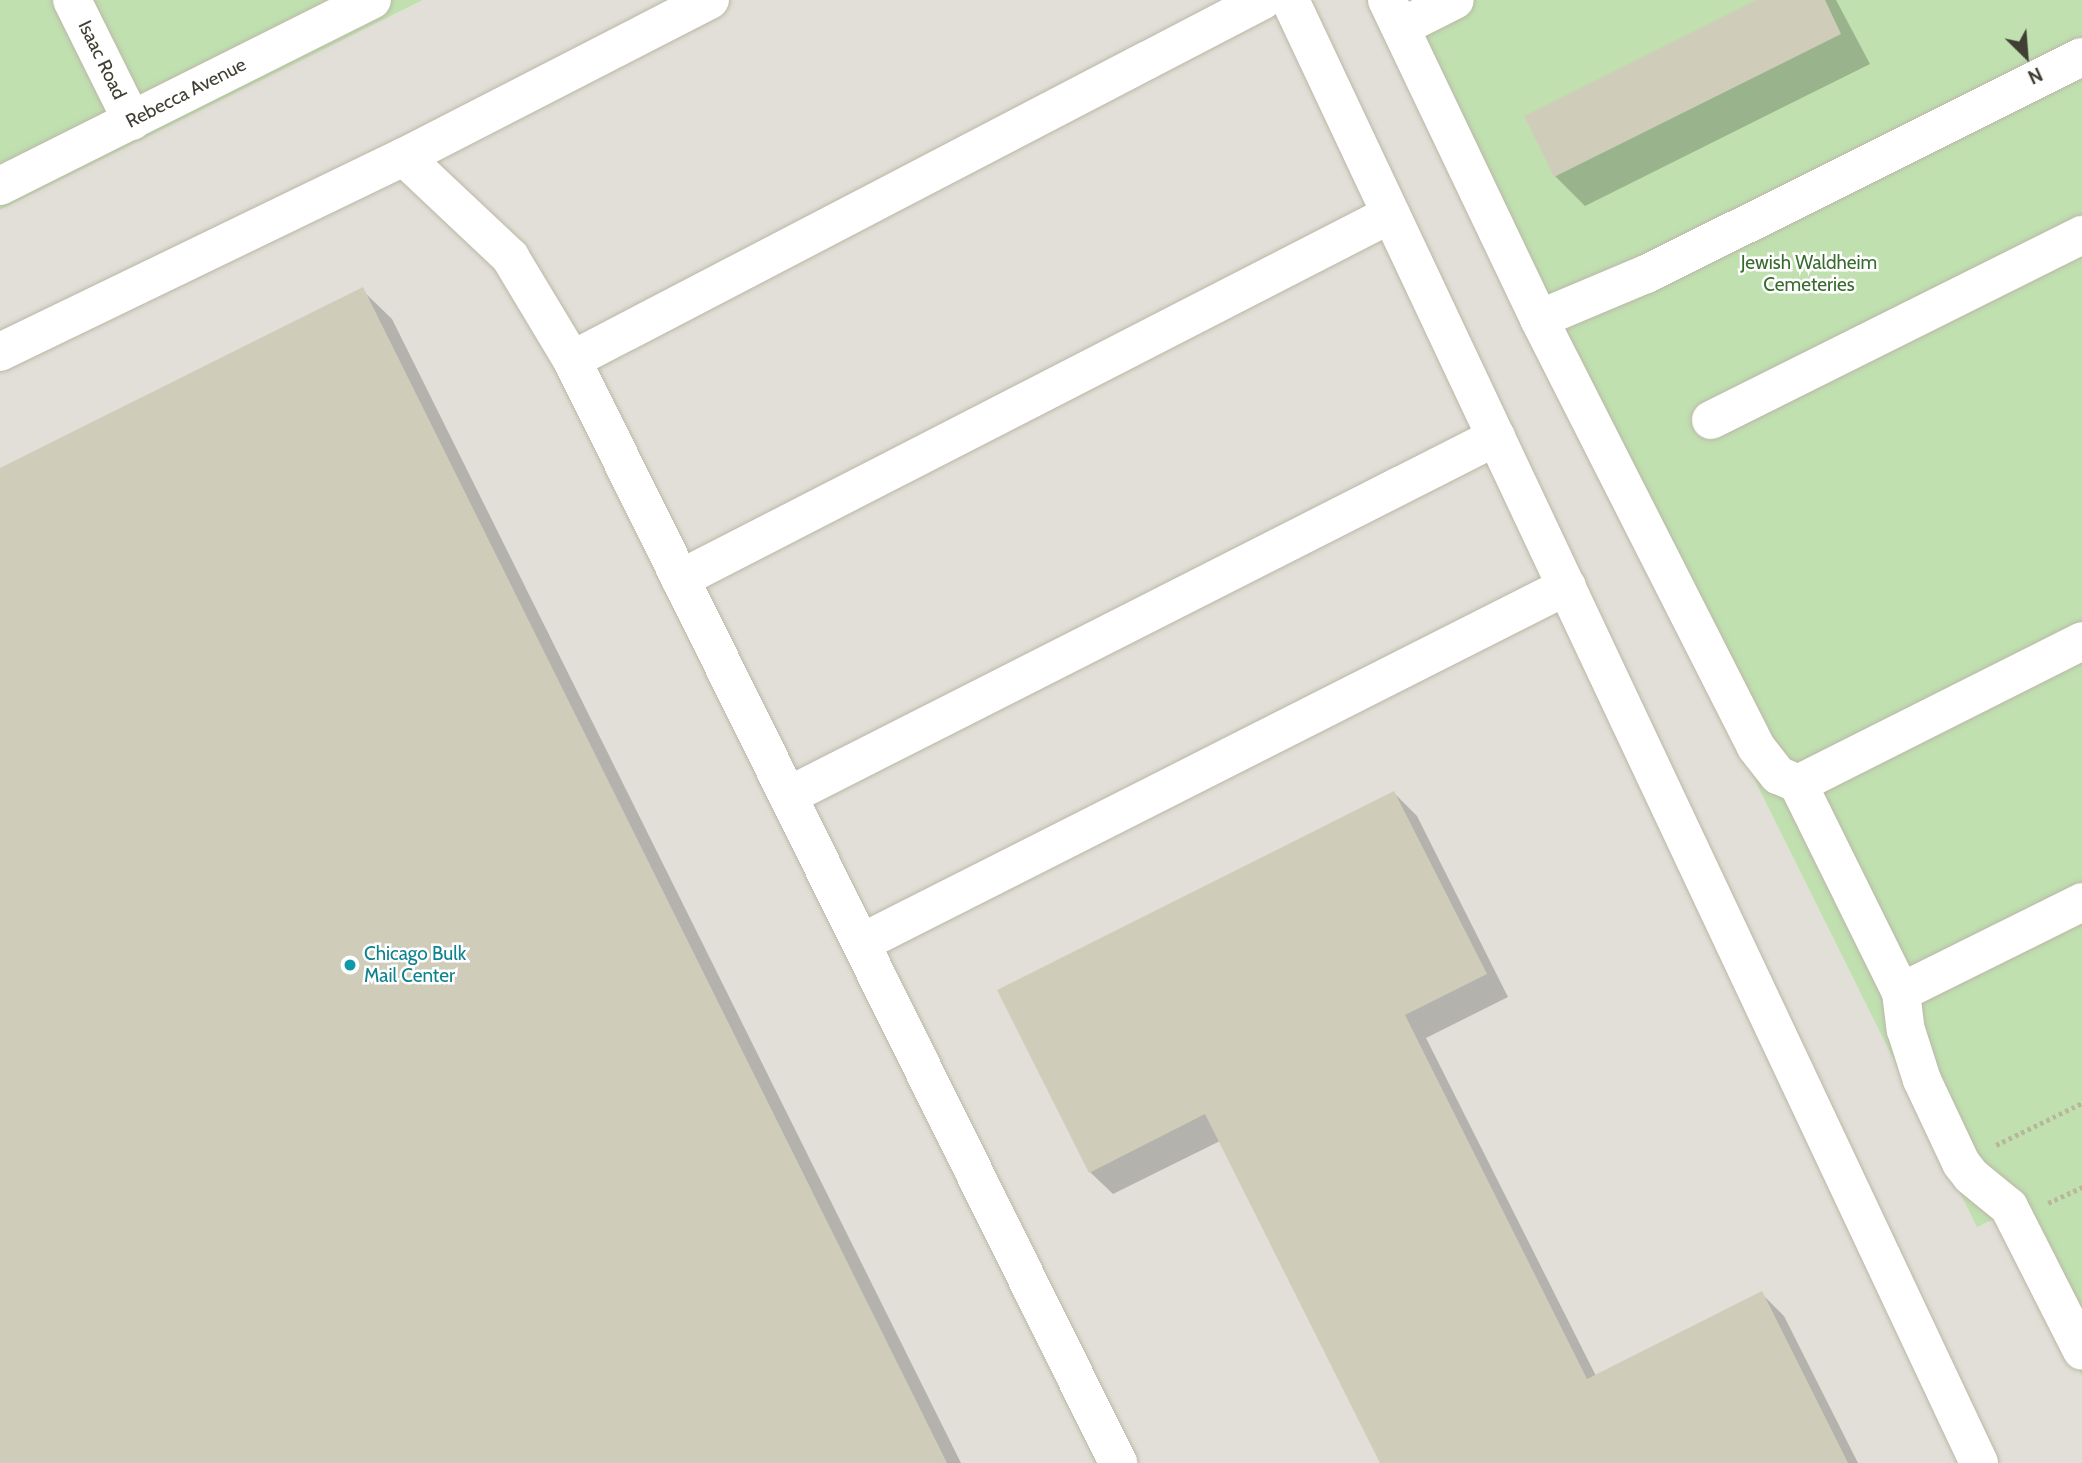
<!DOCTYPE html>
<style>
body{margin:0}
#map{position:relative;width:2082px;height:1463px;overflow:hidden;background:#f0efe3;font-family:Cabin,sans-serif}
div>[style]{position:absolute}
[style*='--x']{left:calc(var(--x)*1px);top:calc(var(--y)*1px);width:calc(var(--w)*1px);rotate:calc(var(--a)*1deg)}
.industrial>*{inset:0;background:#e2dfd8}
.green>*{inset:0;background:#c0e0b0}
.shadow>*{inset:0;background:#0003}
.building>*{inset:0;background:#d0ccba}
.path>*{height:4.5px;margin-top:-2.25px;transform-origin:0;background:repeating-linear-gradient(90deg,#bab69a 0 3.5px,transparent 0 7px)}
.roads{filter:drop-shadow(0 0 2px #bab7a7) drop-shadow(0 0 2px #bab7a7)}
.minor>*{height:38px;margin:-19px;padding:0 19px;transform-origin:19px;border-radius:19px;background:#fff}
.dots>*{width:19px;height:19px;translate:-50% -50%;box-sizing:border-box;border:4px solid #fff;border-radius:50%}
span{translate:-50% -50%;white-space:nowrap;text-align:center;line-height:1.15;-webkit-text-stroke:5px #fff;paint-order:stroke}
.street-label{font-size:19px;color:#413f34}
.park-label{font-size:19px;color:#386c2e}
.culture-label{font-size:19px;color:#0d838f}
.left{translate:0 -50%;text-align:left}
.north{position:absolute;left:1991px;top:21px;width:70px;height:70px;-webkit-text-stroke:5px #fff;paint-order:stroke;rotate:155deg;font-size:19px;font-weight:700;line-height:28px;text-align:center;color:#413f34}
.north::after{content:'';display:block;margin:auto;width:24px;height:32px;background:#413f34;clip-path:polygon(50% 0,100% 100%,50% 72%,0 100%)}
</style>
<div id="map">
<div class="industrial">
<i style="clip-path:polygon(423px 0,1367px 0,1977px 1226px,2001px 1215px,2082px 1377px,2082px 1463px,0 1463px,0 210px)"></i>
</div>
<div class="green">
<i style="clip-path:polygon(0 0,423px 0,0 210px)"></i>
<i style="clip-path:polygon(1367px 0,2082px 0,2082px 1377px,2002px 1215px,1977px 1227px)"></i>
</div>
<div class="shadow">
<i style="clip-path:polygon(1760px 0,1836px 0,1870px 64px,1585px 206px,1555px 176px)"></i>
<i style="clip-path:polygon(362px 290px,392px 319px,961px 1463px,0 1463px,0 470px)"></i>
<i style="clip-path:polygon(1394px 793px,1417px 816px,1508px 997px,1426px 1038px,1596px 1376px,1761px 1293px,1784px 1316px,1858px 1463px,1382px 1463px,1220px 1141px,1113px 1194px,1090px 1172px)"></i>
</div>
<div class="building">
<i style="clip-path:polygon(1756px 0,1825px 0,1841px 34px,1554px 177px,1524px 116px)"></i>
<i style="clip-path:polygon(363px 287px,947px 1463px,0 1463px,0 468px)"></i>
<i style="clip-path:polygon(1394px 791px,1487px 974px,1405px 1015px,1587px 1379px,1762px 1291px,1848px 1463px,1380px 1463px,1205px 1114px,1089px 1173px,997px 990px)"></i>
</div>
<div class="path">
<i style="--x:1996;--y:1145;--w:96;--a:-26"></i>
<i style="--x:2048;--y:1203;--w:38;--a:-25"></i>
</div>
<div class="roads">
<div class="minor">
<i style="--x:72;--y:0;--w:135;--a:63.6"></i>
<i style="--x:1290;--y:0;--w:1617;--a:64.78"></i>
<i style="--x:1387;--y:0;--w:353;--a:64.5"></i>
<i style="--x:1401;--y:27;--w:60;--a:-26.6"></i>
<i style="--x:2082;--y:57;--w:487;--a:153.5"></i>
<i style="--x:1646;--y:274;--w:116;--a:157.2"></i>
<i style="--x:1539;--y:319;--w:480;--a:63.1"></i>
<i style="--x:1756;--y:747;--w:36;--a:52"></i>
<i style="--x:1778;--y:775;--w:22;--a:24"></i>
<i style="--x:1798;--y:784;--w:318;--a:-26.7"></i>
<i style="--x:404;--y:157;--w:146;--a:43.3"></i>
<i style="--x:510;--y:257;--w:120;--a:59"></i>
<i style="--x:572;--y:360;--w:1231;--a:63.66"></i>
<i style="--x:0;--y:186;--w:416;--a:-26.6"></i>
<i style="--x:0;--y:352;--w:449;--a:-25.8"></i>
<i style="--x:404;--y:157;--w:344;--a:-27.2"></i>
<i style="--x:572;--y:360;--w:779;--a:-27.52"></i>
<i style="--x:1711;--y:420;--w:415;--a:-26.5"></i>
<i style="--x:680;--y:579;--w:799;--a:-27.17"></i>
<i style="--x:1798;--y:784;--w:232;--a:63.7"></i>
<i style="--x:1901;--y:992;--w:38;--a:83"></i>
<i style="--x:1906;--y:1030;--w:52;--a:72.3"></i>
<i style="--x:1922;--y:1080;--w:92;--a:64.8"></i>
<i style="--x:1961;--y:1163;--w:16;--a:52"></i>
<i style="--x:1971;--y:1176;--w:49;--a:39.2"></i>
<i style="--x:2009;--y:1207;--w:161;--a:63.1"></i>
<i style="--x:788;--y:796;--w:794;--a:-26.89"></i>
<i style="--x:861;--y:943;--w:791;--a:-26.82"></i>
<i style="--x:1901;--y:992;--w:202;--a:-26.4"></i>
</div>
</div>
<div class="dots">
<i style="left:350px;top:965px;background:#0f9aa8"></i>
</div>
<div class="street-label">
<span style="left:102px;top:60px;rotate:64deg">Isaac Road</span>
<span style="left:186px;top:93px;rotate:-27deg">Rebecca Avenue</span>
</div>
<div class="park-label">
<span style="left:1809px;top:274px">Jewish Waldheim<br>Cemeteries</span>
</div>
<div class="culture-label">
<span class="left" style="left:364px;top:965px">Chicago Bulk<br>Mail Center</span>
</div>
<div class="north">N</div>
</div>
